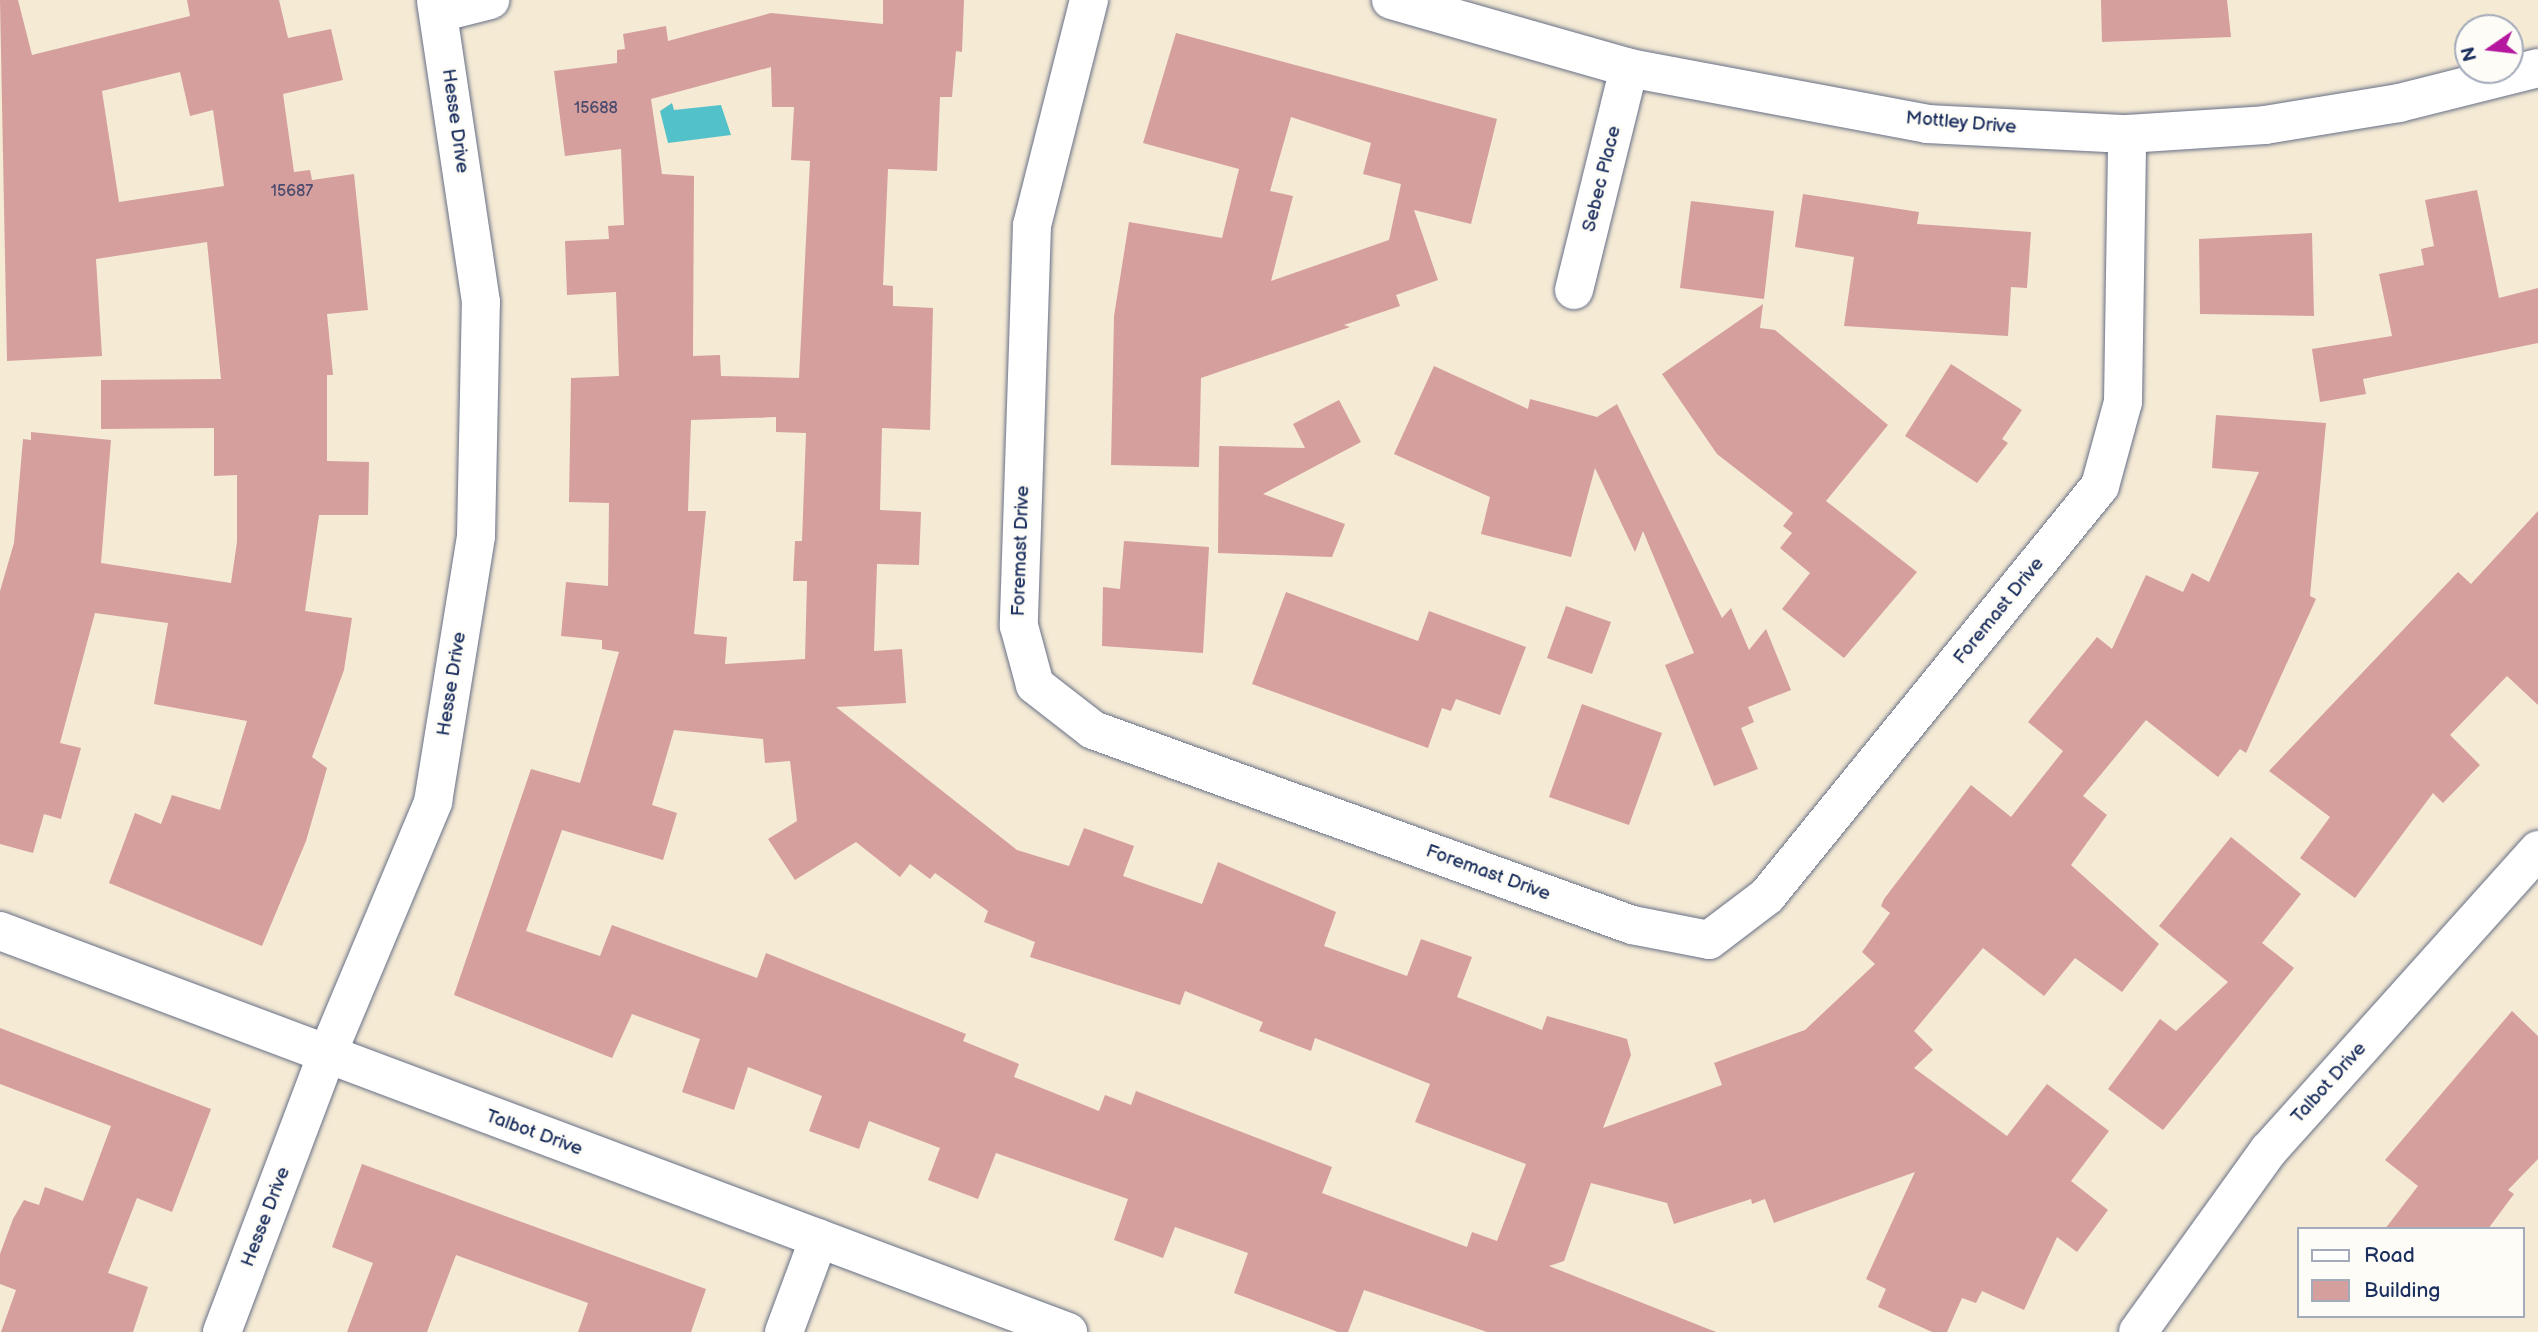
<!DOCTYPE html>
<style>
body{margin:0}
#map{position:relative;width:2538px;height:1332px;overflow:hidden;background:#f5ead4;font-family:"Balsamiq Sans",sans-serif}
div>[style]{position:absolute}
[style*='--x']{left:calc(var(--x)*1px);top:calc(var(--y)*1px);width:calc(var(--w)*1px);rotate:calc(var(--a)*1deg)}
.water>*{inset:0;background:#53c1ca}
.building>*{inset:0;background:#d59f9d}
.roads{filter:drop-shadow(0 0 2px #677087) drop-shadow(0 0 2px #677087)}
.minor>*{height:38px;margin:-19px;padding:0 19px;transform-origin:19px;border-radius:19px;background:#fff}
span{translate:-50% -50%;white-space:nowrap;text-align:center;line-height:1.15;-webkit-text-stroke:6px #fdfcf7;paint-order:stroke}
.number-label{font-size:16px;color:#4a4b6e}
.number-label span{-webkit-text-stroke-width:0}
.street-label{font-size:19px;color:#1b2f5e}
.legend{position:absolute;left:2297px;top:1227px;width:228px;height:91px;box-sizing:border-box;background:#fdfcf7;border:2px solid #a3aaba;margin:0;padding:9px 12px;list-style:none;font-size:21px;color:#1b2f5e}
.legend li{display:flex;align-items:center;gap:14px;height:35px}
.legend b{width:35px;border:2px solid #a3aaba}
.north{position:absolute;left:2454px;top:14px;width:70px;height:70px;box-sizing:border-box;background:#fdfcf7;border:2px solid #a3aaba;border-radius:50%;rotate:256deg;font-size:19px;font-weight:700;line-height:28px;text-align:center;color:#1b2f5e}
.north::after{content:'';display:block;margin:auto;width:24px;height:32px;background:#b5179e;clip-path:polygon(50% 0,100% 100%,50% 72%,0 100%)}
</style>
<div id="map">
<div class="water">
<i style="clip-path:polygon(672px 103px,674px 110px,721px 105px,731px 135px,668px 143px,660px 111px)"></i>
</div>
<div class="building">
<i style="clip-path:polygon(evenodd,0 0,18px 0,32px 55px,190px 16px,187px 0,279px 0,288px 38px,331px 29px,343px 80px,283px 94px,294px 172px,310px 170px,312px 180px,354px 174px,368px 310px,327px 314px,333px 375px,327px 375px,327px 461px,369px 462px,368px 515px,319px 515px,305px 611px,352px 618px,344px 670px,312px 757px,327px 768px,306px 841px,262px 946px,109px 883px,135px 813px,161px 824px,172px 795px,220px 810px,247px 721px,154px 704px,168px 623px,95px 613px,60px 743px,81px 748px,61px 819px,44px 814px,33px 853px,0 844px,0 591px,14px 543px,23px 439px,31px 440px,31px 432px,111px 440px,101px 563px,231px 583px,237px 542px,237px 475px,214px 476px,214px 428px,101px 429px,101px 380px,221px 379px,207px 242px,96px 259px,102px 356px,7px 361px,0 0,180px 72px,190px 116px,213px 110px,224px 186px,119px 202px,102px 91px,180px 72px)"></i>
<i style="clip-path:polygon(evenodd,883px 0,964px 0,962px 52px,956px 51px,952px 97px,940px 97px,937px 171px,888px 169px,883px 285px,893px 286px,893px 306px,933px 308px,930px 430px,882px 428px,880px 510px,921px 512px,919px 565px,877px 564px,874px 651px,902px 649px,906px 703px,836px 707px,1017px 850px,1069px 866px,1084px 828px,1134px 846px,1123px 876px,1202px 904px,1218px 862px,1336px 912px,1324px 946px,1407px 976px,1421px 939px,1472px 957px,1457px 997px,1542px 1030px,1547px 1016px,1627px 1039px,1631px 1055px,1603px 1128px,1722px 1085px,1714px 1063px,1805px 1030px,1875px 964px,1862px 952px,1890px 913px,1881px 906px,1884px 899px,1971px 785px,2011px 817px,2063px 751px,2028px 722px,2097px 637px,2112px 649px,2146px 575px,2183px 592px,2192px 573px,2209px 582px,2259px 472px,2212px 468px,2216px 415px,2326px 423px,2310px 596px,2316px 599px,2246px 753px,2240px 749px,2218px 777px,2146px 720px,2083px 796px,2107px 815px,2071px 865px,2159px 944px,2122px 992px,2075px 958px,2044px 996px,1983px 948px,1914px 1031px,1933px 1050px,1914px 1068px,2007px 1136px,2047px 1084px,2109px 1131px,2071px 1181px,2108px 1210px,2077px 1252px,2057px 1237px,2024px 1310px,1982px 1291px,1976px 1303px,1962px 1298px,1947px 1332px,1932px 1332px,1878px 1307px,1886px 1289px,1866px 1279px,1915px 1172px,1774px 1223px,1765px 1199px,1752px 1204px,1751px 1199px,1674px 1224px,1667px 1203px,1591px 1183px,1564px 1261px,1549px 1266px,1716px 1332px,1487px 1332px,1364px 1290px,1348px 1332px,1338px 1332px,1234px 1293px,1248px 1253px,1175px 1227px,1163px 1258px,1114px 1240px,1128px 1199px,996px 1153px,978px 1199px,928px 1180px,940px 1148px,869px 1121px,859px 1149px,809px 1131px,822px 1096px,748px 1067px,734px 1110px,682px 1092px,700px 1039px,632px 1014px,612px 1058px,454px 995px,531px 769px,580px 783px,619px 652px,602px 649px,602px 640px,561px 636px,566px 582px,608px 586px,609px 503px,569px 502px,571px 378px,619px 376px,616px 292px,567px 295px,565px 241px,609px 239px,608px 226px,624px 225px,621px 149px,565px 156px,554px 71px,617px 63px,617px 50px,625px 49px,623px 34px,666px 26px,668px 41px,771px 13px,883px 24px,883px 0,771px 67px,772px 107px,794px 107px,791px 160px,810px 161px,799px 378px,721px 376px,720px 355px,693px 356px,694px 176px,662px 174px,651px 99px,771px 67px,883px 0,776px 417px,776px 432px,806px 433px,802px 541px,795px 541px,793px 581px,807px 581px,805px 659px,725px 664px,727px 637px,694px 634px,706px 511px,688px 511px,691px 420px,776px 417px,883px 0,674px 730px,763px 739px,765px 763px,790px 761px,797px 821px,768px 839px,795px 880px,856px 842px,900px 877px,910px 864px,930px 879px,935px 873px,988px 911px,984px 922px,1035px 942px,1030px 957px,1180px 1005px,1185px 991px,1263px 1022px,1259px 1031px,1311px 1051px,1315px 1038px,1430px 1084px,1415px 1122px,1526px 1164px,1497px 1241px,1472px 1232px,1467px 1247px,1322px 1193px,1332px 1167px,1136px 1091px,1131px 1105px,1105px 1095px,1099px 1111px,1014px 1077px,1019px 1064px,963px 1041px,966px 1034px,766px 953px,757px 978px,612px 925px,600px 956px,526px 931px,562px 830px,663px 860px,677px 813px,652px 805px,674px 730px)"></i>
<i style="clip-path:polygon(2101px 0,2227px 0,2231px 37px,2102px 42px)"></i>
<i style="clip-path:polygon(evenodd,1176px 33px,1497px 119px,1471px 224px,1414px 210px,1438px 280px,1396px 295px,1400px 306px,1344px 325px,1350px 327px,1201px 378px,1199px 467px,1111px 465px,1114px 316px,1129px 222px,1222px 238px,1239px 169px,1143px 143px,1176px 33px,1291px 117px,1371px 143px,1363px 174px,1401px 184px,1389px 240px,1271px 281px,1293px 196px,1270px 191px,1291px 117px)"></i>
<i style="clip-path:polygon(2477px 190px,2499px 298px,2538px 288px,2538px 343px,2363px 379px,2366px 394px,2320px 402px,2312px 349px,2392px 336px,2379px 274px,2424px 265px,2421px 249px,2434px 246px,2425px 200px)"></i>
<i style="clip-path:polygon(1803px 194px,1919px 212px,1917px 224px,2031px 232px,2027px 288px,2011px 287px,2008px 336px,1844px 326px,1854px 257px,1795px 247px)"></i>
<i style="clip-path:polygon(1691px 201px,1774px 211px,1764px 299px,1680px 288px)"></i>
<i style="clip-path:polygon(2312px 233px,2314px 316px,2200px 314px,2199px 239px)"></i>
<i style="clip-path:polygon(1763px 304px,1760px 328px,1775px 330px,1888px 425px,1826px 501px,1917px 572px,1844px 658px,1782px 609px,1810px 573px,1780px 548px,1792px 533px,1783px 526px,1793px 513px,1717px 454px,1662px 374px)"></i>
<i style="clip-path:polygon(1951px 364px,2022px 410px,2002px 439px,2008px 443px,1977px 483px,1905px 436px)"></i>
<i style="clip-path:polygon(1434px 366px,1528px 409px,1530px 399px,1597px 417px,1617px 404px,1722px 618px,1731px 608px,1749px 650px,1766px 629px,1791px 690px,1748px 707px,1754px 722px,1741px 728px,1758px 769px,1714px 786px,1665px 665px,1694px 653px,1643px 531px,1635px 552px,1595px 468px,1571px 557px,1481px 534px,1490px 497px,1394px 454px)"></i>
<i style="clip-path:polygon(1339px 400px,1361px 442px,1263px 494px,1345px 524px,1332px 557px,1218px 553px,1219px 446px,1305px 448px,1293px 424px)"></i>
<i style="clip-path:polygon(2538px 511px,2538px 705px,2507px 676px,2450px 735px,2480px 765px,2443px 803px,2433px 793px,2355px 898px,2300px 858px,2330px 817px,2269px 771px,2458px 572px,2471px 584px)"></i>
<i style="clip-path:polygon(1124px 541px,1209px 547px,1203px 653px,1102px 646px,1103px 587px,1120px 589px)"></i>
<i style="clip-path:polygon(1286px 592px,1418px 641px,1429px 611px,1526px 647px,1500px 715px,1456px 699px,1451px 711px,1442px 708px,1428px 748px,1252px 684px)"></i>
<i style="clip-path:polygon(1566px 606px,1611px 622px,1592px 674px,1547px 658px)"></i>
<i style="clip-path:polygon(1582px 704px,1662px 733px,1629px 825px,1549px 797px)"></i>
<i style="clip-path:polygon(2231px 837px,2301px 894px,2262px 943px,2294px 968px,2163px 1130px,2108px 1089px,2160px 1019px,2176px 1031px,2228px 982px,2159px 926px)"></i>
<i style="clip-path:polygon(2512px 1011px,2538px 1036px,2538px 1159px,2508px 1190px,2514px 1194px,2488px 1229px,2385px 1229px,2418px 1186px,2385px 1160px)"></i>
<i style="clip-path:polygon(0 1028px,211px 1109px,172px 1212px,137px 1198px,108px 1273px,148px 1287px,133px 1332px,1px 1332px,16px 1290px,0 1284px,0 1254px,13px 1219px,24px 1200px,39px 1205px,45px 1187px,83px 1201px,111px 1126px,0 1084px)"></i>
<i style="clip-path:polygon(362px 1164px,706px 1289px,691px 1332px,578px 1332px,588px 1303px,456px 1255px,427px 1332px,347px 1332px,373px 1263px,332px 1247px)"></i>
</div>
<div class="roads">
<div class="minor">
<i style="--x:1089;--y:0;--w:232;--a:104.2"></i>
<i style="--x:1032;--y:225;--w:401;--a:91.9"></i>
<i style="--x:1019;--y:626;--w:61;--a:74.8"></i>
<i style="--x:1035;--y:685;--w:73;--a:37.8"></i>
<i style="--x:1093;--y:730;--w:573;--a:19.89"></i>
<i style="--x:1632;--y:925;--w:78;--a:11"></i>
<i style="--x:1709;--y:940;--w:73;--a:-37.2"></i>
<i style="--x:1767;--y:896;--w:528;--a:-50.92"></i>
<i style="--x:2100;--y:486;--w:87;--a:-74.7"></i>
<i style="--x:2123;--y:402;--w:268;--a:-89.1"></i>
<i style="--x:1391;--y:0;--w:248;--a:15.9"></i>
<i style="--x:1629;--y:68;--w:303;--a:10.6"></i>
<i style="--x:1927;--y:124;--w:200;--a:2.9"></i>
<i style="--x:2127;--y:134;--w:138;--a:-3.7"></i>
<i style="--x:2265;--y:125;--w:136;--a:-9.3"></i>
<i style="--x:2399;--y:103;--w:143;--a:-14.1"></i>
<i style="--x:439;--y:13;--w:53;--a:-14.3"></i>
<i style="--x:1574;--y:290;--w:229;--a:-76.1"></i>
<i style="--x:0;--y:931;--w:1141;--a:20.58"></i>
<i style="--x:222;--y:1332;--w:294;--a:-69.3"></i>
<i style="--x:326;--y:1057;--w:277;--a:-67.2"></i>
<i style="--x:433;--y:802;--w:269;--a:-80.8"></i>
<i style="--x:476;--y:536;--w:234;--a:-88.8"></i>
<i style="--x:481;--y:302;--w:305;--a:-98.5"></i>
<i style="--x:784;--y:1332;--w:100;--a:-69.6"></i>
<i style="--x:2138;--y:1332;--w:224;--a:-54.3"></i>
<i style="--x:2269;--y:1150;--w:403;--a:-48.1"></i>
</div>
</div>
<div class="number-label">
<span style="left:596px;top:109px">15688</span>
<span style="left:292px;top:192px">15687</span>
</div>
<div class="street-label">
<span style="left:455px;top:121px;rotate:82deg">Hesse Drive</span>
<span style="left:1961px;top:123px;rotate:5deg">Mottley Drive</span>
<span style="left:1602px;top:179px;rotate:-76deg">Sebec Place</span>
<span style="left:1021px;top:551px;rotate:-88deg">Foremast Drive</span>
<span style="left:1999px;top:611px;rotate:-51deg">Foremast Drive</span>
<span style="left:452px;top:684px;rotate:-81deg">Hesse Drive</span>
<span style="left:1488px;top:873px;rotate:20deg">Foremast Drive</span>
<span style="left:2329px;top:1083px;rotate:-48deg">Talbot Drive</span>
<span style="left:534px;top:1133px;rotate:20deg">Talbot Drive</span>
<span style="left:266px;top:1217px;rotate:-69deg">Hesse Drive</span>
</div>
<ul class="legend">
<li><b style="height:9px;background:#fff"></b>Road</li>
<li><b style="height:19px;background:#d59f9d"></b>Building</li>
</ul>
<div class="north">N</div>
</div>
